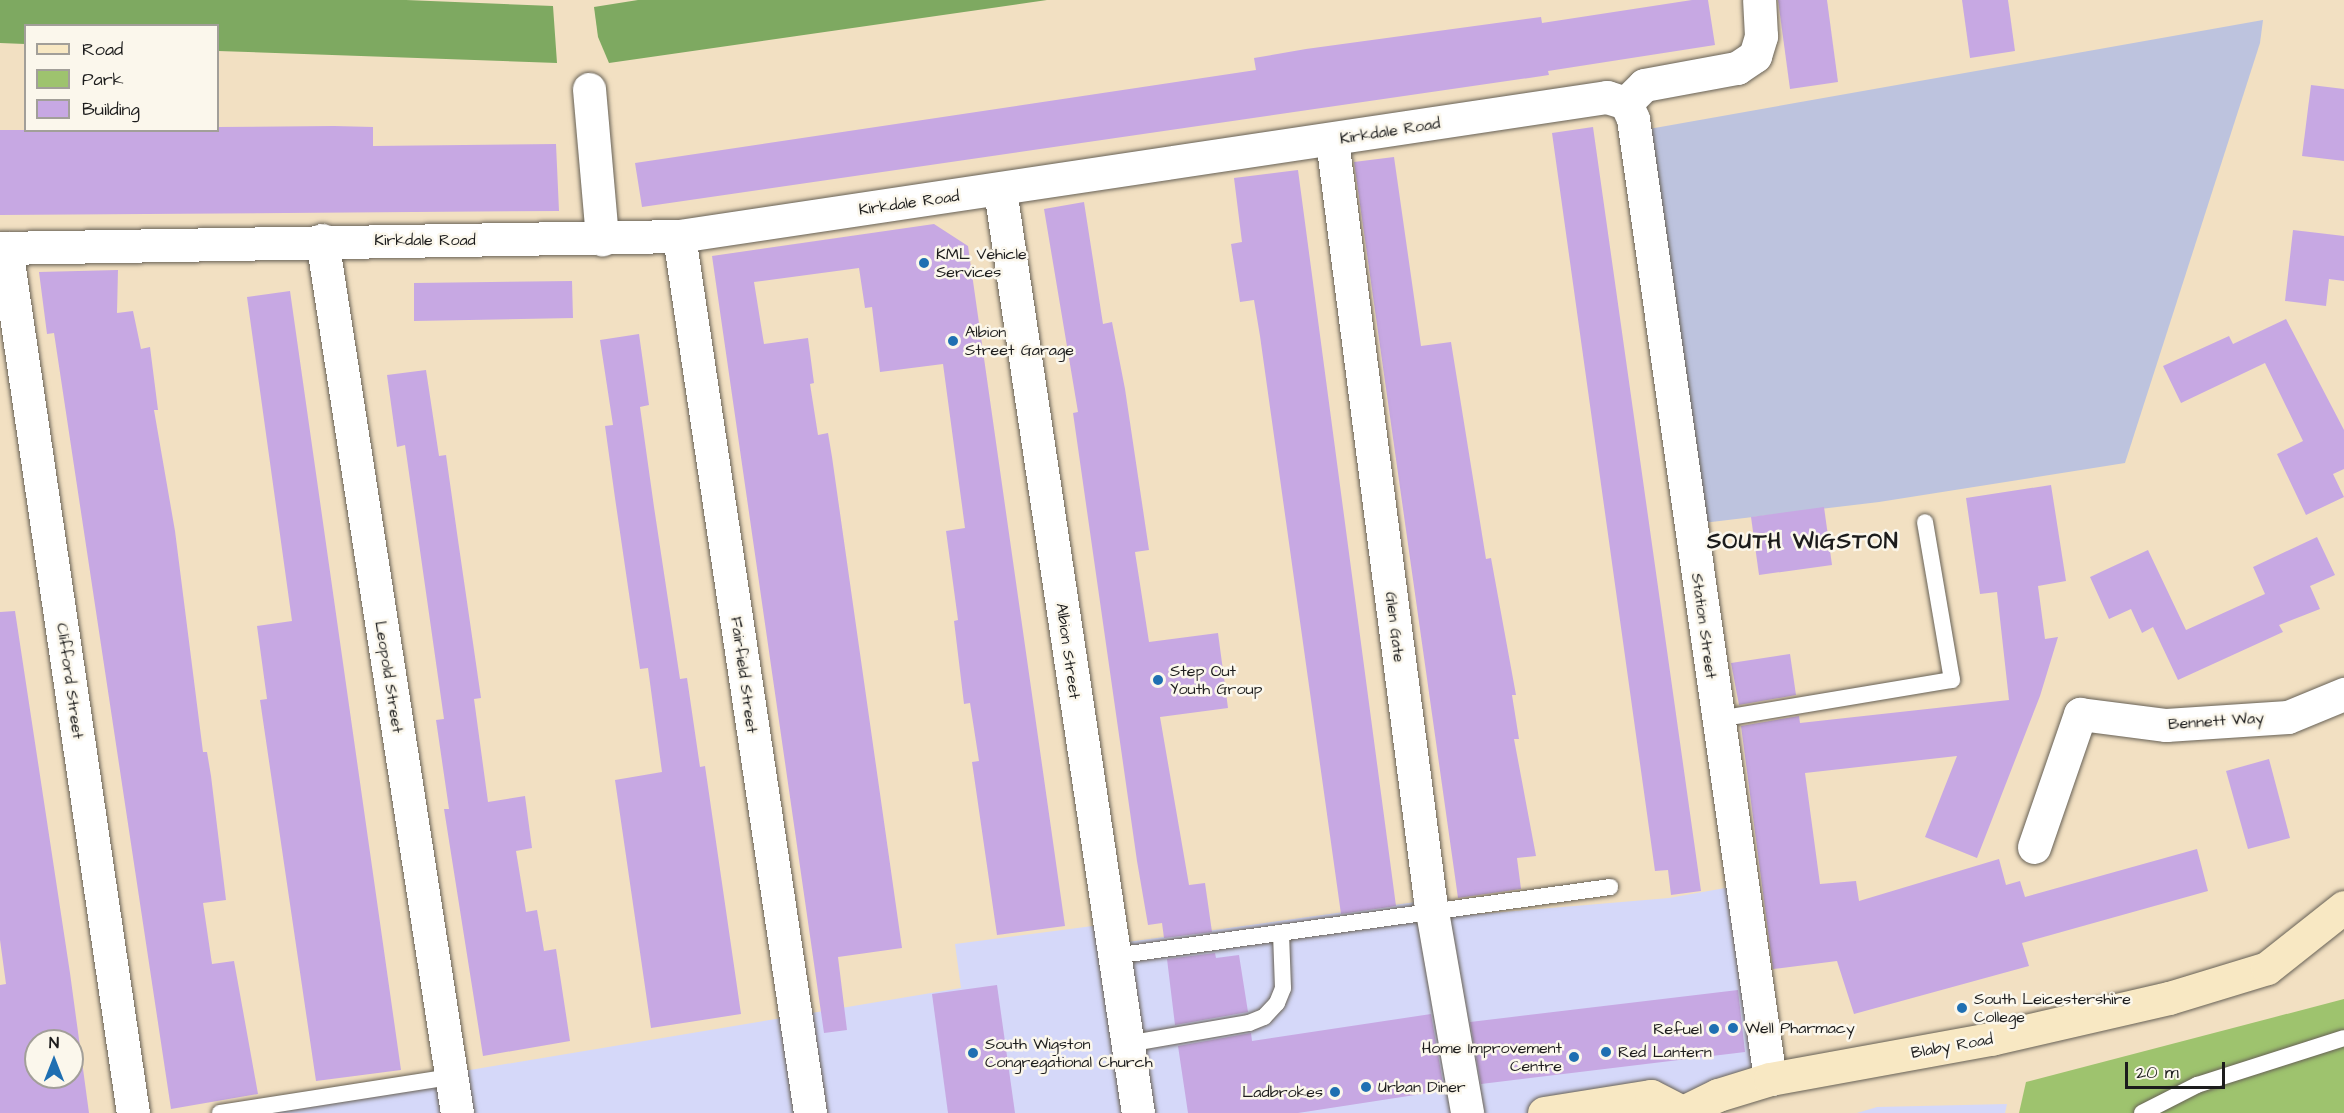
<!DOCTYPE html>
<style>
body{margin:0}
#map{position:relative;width:2344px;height:1113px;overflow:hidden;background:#f2e0c2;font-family:"Architects Daughter",sans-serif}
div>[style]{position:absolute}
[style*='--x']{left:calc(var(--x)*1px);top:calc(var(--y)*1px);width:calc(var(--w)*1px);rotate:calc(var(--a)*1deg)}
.built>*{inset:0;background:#d5d8f9}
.industrial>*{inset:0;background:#bdc3de}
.green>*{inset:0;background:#9ec36e}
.forest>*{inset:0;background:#7ea961}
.building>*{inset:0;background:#c7a8e3}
.roads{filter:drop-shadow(0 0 2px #676156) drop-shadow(0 0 2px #676156)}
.lane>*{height:16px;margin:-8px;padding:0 8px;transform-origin:8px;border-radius:8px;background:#fff}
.street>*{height:33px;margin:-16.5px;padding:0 16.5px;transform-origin:16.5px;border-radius:16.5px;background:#fff}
.secondary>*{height:33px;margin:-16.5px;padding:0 16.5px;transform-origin:16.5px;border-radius:16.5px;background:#f8e8c3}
.dots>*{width:16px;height:16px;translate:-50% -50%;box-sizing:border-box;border:3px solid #fbf7ec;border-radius:50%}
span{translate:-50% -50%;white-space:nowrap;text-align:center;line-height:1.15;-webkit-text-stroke:5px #fbf7ec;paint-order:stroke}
.street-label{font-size:16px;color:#1c1c1c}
.poi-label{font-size:16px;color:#1c1c1c}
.left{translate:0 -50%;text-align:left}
.right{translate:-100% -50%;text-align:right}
.district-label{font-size:22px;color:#1c1c1c;font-weight:700;letter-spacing:1.5px}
.legend{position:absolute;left:24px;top:24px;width:195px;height:108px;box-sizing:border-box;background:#fbf7ec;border:2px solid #a29f99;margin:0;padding:8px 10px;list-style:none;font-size:18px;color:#1c1c1c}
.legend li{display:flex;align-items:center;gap:12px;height:30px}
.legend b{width:30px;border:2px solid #a29f99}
.north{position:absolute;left:24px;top:1029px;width:60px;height:60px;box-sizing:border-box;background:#fbf7ec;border:2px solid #a29f99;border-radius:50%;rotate:0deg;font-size:16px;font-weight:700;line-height:24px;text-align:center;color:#1c1c1c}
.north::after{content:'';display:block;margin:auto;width:21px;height:27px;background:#1f6fb2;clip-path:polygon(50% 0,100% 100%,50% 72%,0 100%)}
.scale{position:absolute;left:2125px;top:1062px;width:100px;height:27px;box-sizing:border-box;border:3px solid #1c1c1c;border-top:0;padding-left:8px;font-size:18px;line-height:21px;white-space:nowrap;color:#1c1c1c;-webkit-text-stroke:4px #fbf7ec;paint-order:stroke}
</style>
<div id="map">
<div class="built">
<i style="clip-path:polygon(1742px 885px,1770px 1079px,1683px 1113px,213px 1113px,961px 988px,955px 944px,1108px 924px,1113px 944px,1430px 900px,1433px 918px,1669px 898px)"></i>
<i style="clip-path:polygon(2007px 1104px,2005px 1113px,1857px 1113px,1877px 1107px)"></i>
</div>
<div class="industrial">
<i style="clip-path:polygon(2263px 20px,2260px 43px,2125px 463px,1879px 502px,1703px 523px,1649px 129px)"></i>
</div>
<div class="green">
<i style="clip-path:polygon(2344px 999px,2344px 1113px,2019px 1113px,2026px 1082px)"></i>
</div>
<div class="forest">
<i style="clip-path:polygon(0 0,406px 0,553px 6px,557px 63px,218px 51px,218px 26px,26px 26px,25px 44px,0 43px)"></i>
<i style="clip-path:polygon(638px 0,1047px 0,609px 63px,598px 37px,594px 7px)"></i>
</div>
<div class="building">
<i style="clip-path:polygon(1692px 0,1708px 0,1715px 45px,1548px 71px,1549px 75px,642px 207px,635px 163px,1256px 70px,1254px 58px,1306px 49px,1541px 17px,1542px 23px)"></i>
<i style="clip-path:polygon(1778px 0,1827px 0,1838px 82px,1790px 89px)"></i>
<i style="clip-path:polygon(1962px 0,2008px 0,2015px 51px,1970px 58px)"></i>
<i style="clip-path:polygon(2311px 85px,2344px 89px,2344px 161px,2302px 156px)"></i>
<i style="clip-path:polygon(334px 126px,373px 127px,373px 146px,556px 144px,559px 211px,0 215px,0 130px,218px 130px,218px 127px)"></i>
<i style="clip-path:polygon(1593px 127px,1701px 891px,1671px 895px,1668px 870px,1655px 871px,1552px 133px)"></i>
<i style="clip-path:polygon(1394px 157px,1421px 346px,1451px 342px,1486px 559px,1491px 558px,1516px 695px,1512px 695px,1519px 739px,1514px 739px,1536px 856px,1517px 858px,1521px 889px,1458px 898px,1354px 162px)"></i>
<i style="clip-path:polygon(1298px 170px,1396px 906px,1341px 914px,1260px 336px,1254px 300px,1240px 302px,1231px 244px,1242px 242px,1234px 178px)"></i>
<i style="clip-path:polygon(1084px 202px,1103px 324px,1112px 322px,1125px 389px,1149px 550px,1135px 552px,1149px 642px,1218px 633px,1228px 708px,1160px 717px,1189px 885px,1205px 883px,1212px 932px,1164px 938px,1162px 923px,1148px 925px,1137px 861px,1073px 413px,1078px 412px,1044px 209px)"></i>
<i style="clip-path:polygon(934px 224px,968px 246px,1065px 926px,997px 935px,972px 762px,979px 761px,970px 703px,964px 704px,954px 621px,958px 620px,946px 531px,965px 528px,943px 364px,880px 372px,872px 307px,865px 308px,859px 268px,754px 282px,764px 344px,808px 338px,814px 383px,810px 384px,818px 435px,828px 433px,832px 457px,902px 948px,838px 957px,847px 1030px,824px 1033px,712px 256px)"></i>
<i style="clip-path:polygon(2293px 230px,2344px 236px,2344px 281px,2329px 279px,2326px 306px,2285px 301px)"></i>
<i style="clip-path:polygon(118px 270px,117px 313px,133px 311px,141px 349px,150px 347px,158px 410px,154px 410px,175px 531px,203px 752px,207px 752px,211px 776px,226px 900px,203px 903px,212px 964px,234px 961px,258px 1094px,171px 1109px,54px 333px,47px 334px,39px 272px)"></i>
<i style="clip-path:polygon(572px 281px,573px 318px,414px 321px,414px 283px)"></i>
<i style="clip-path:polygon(290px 291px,401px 1070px,316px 1081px,260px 700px,267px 699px,257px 626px,292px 621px,247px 297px)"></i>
<i style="clip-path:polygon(2286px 319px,2344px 430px,2344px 469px,2333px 474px,2344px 497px,2306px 515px,2277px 454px,2303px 441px,2265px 363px,2181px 403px,2163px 366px,2229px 336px,2233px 344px)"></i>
<i style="clip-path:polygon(639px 334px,649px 405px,640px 407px,654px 507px,680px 679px,687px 678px,700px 767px,705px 766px,741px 1014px,651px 1028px,615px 780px,662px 772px,648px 668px,640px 669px,615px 498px,605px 426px,613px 425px,600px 340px)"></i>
<i style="clip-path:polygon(426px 370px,439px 456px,446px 455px,458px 540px,481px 698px,474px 699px,488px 802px,525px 796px,532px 848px,516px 851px,526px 912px,537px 910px,544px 951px,556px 949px,570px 1041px,483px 1056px,444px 809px,449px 809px,436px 720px,444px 719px,405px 445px,397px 447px,387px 375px)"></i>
<i style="clip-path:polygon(2051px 485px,2066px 581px,2038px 586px,2045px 639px,2058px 637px,2040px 696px,1977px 858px,1925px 837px,1957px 756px,1805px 773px,1820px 884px,1856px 881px,1859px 901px,1999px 859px,2006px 885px,2020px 881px,2025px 897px,2197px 849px,2208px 891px,2022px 943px,2029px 966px,1854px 1014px,1837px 961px,1773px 969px,1741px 726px,1799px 716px,1800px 723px,2009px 700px,1997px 592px,1980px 594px,1966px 498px)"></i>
<i style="clip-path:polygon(1824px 507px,1832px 565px,1759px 575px,1751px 517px)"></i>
<i style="clip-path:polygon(2317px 537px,2335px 575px,2310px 586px,2320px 609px,2279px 625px,2283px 632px,2178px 680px,2153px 627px,2142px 633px,2131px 609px,2109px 619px,2090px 577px,2148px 550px,2186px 630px,2265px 594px,2253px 567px)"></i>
<i style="clip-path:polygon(evenodd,15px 611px,70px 973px,89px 1113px,0 1113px,0 985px,6px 984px,0 940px,0 612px,15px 611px,36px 1041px,72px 1041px,72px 1077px,36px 1077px,36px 1041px)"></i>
<i style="clip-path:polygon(1790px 654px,1796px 695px,1739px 705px,1731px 663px)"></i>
<i style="clip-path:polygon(2269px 759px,2290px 838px,2248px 849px,2226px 771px)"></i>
<i style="clip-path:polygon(1215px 953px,1216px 958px,1239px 955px,1248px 1012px,1175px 1025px,1167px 959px)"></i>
<i style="clip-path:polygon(997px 985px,1015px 1113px,948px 1113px,932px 994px)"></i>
<i style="clip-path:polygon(1738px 990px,1745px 1052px,1481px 1084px,1470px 1022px)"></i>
<i style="clip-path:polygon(1431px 1014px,1444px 1089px,1441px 1091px,1298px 1113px,1188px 1113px,1178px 1046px,1251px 1033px,1252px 1041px)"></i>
</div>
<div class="roads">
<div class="lane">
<i style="--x:1718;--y:719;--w:237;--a:-9.5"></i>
<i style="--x:1952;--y:680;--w:160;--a:-99.7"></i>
<i style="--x:1114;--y:956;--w:501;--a:-7.92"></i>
<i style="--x:1127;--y:1044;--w:124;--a:-9.8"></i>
<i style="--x:1249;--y:1023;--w:16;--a:-22"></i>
<i style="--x:1264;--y:1017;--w:19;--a:-47"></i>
<i style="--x:1277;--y:1003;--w:16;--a:-68"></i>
<i style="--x:1283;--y:988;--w:54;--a:-92.1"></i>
<i style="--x:220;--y:1113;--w:234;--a:-8.9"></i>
<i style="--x:2142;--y:1113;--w:62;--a:-27"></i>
<i style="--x:2197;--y:1085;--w:154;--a:-17.7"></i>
</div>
<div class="street">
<i style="--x:589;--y:89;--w:151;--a:85"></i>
<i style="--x:1626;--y:103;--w:17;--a:66"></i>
<i style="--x:1633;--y:119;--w:970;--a:81.88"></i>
<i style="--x:1332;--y:140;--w:766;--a:82.65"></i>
<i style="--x:1430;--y:900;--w:216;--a:80.1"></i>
<i style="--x:1000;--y:190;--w:933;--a:81.5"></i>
<i style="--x:679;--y:236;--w:887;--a:81.5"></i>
<i style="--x:322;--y:240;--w:883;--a:81.21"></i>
<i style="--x:0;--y:248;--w:679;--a:-1.01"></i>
<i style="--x:679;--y:236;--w:938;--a:-8.52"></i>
<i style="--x:1607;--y:97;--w:20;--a:18"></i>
<i style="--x:1626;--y:103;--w:25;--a:-45"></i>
<i style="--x:1644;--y:85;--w:95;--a:-10.4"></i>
<i style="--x:1737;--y:68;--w:22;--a:-34"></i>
<i style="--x:1755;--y:56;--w:21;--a:-73"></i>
<i style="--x:1761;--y:36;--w:36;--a:-93"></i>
<i style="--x:6;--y:248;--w:874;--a:81.65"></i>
<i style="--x:2034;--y:847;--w:141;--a:-70.9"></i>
<i style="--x:2080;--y:714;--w:87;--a:7.3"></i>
<i style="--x:2166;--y:725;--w:122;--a:-3.8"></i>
<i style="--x:2288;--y:717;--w:61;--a:-22.3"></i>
</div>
<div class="secondary">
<i style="--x:1544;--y:1113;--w:108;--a:-9"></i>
<i style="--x:1651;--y:1096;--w:36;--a:27"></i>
<i style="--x:1683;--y:1112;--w:39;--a:-26"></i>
<i style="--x:1718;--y:1095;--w:54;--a:-17.1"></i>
<i style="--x:1770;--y:1079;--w:225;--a:-10.3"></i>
<i style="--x:1991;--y:1039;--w:183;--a:-13"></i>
<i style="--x:2169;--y:998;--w:102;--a:-17"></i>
<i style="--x:2267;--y:968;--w:98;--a:-38.4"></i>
</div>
</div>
<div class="dots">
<i style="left:924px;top:263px;background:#1f6fb2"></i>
<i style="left:953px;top:341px;background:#1f6fb2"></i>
<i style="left:1158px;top:680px;background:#1f6fb2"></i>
<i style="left:1962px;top:1008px;background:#1f6fb2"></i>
<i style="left:1733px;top:1028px;background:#1f6fb2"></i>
<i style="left:1714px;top:1029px;background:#1f6fb2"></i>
<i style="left:1606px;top:1052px;background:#1f6fb2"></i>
<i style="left:973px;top:1053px;background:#1f6fb2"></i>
<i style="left:1574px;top:1057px;background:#1f6fb2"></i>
<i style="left:1366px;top:1087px;background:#1f6fb2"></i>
<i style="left:1335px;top:1092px;background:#1f6fb2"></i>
</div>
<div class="street-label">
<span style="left:1390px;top:131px;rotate:-9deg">Kirkdale Road</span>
<span style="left:909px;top:203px;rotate:-8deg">Kirkdale Road</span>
<span style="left:425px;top:240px">Kirkdale Road</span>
<span style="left:1704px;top:626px;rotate:82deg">Station Street</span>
<span style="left:1395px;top:627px;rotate:83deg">Glen Gate</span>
<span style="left:1068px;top:651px;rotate:82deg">Albion Street</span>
<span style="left:744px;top:675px;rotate:82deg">Fairfield Street</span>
<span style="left:389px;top:677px;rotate:81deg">Leopold Street</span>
<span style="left:70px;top:681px;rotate:82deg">Clifford Street</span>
<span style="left:2216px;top:721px;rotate:-4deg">Bennett Way</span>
<span style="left:1952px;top:1046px;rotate:-10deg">Blaby Road</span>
</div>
<div class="poi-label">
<span class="left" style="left:936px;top:263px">KML Vehicle<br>Services</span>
<span class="left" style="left:965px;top:341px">Albion<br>Street Garage</span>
<span class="left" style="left:1170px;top:680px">Step Out<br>Youth Group</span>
<span class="left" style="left:1974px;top:1008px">South Leicestershire<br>College</span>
<span class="left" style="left:1745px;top:1028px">Well Pharmacy</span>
<span class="right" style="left:1702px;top:1029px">Refuel</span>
<span class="left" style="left:985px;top:1053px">South Wigston<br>Congregational Church</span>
<span class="right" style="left:1562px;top:1057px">Home Improvement<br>Centre</span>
<span class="left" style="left:1618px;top:1052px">Red Lantern</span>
<span class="left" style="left:1378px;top:1087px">Urban Diner</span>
<span class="right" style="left:1323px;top:1092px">Ladbrokes</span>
</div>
<div class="district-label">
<span style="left:1803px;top:542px">SOUTH WIGSTON</span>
</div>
<ul class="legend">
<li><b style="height:8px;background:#f8e8c3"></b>Road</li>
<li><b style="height:16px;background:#9ec36e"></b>Park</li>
<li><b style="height:16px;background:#c7a8e3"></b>Building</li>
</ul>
<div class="north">N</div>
<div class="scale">20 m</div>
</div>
